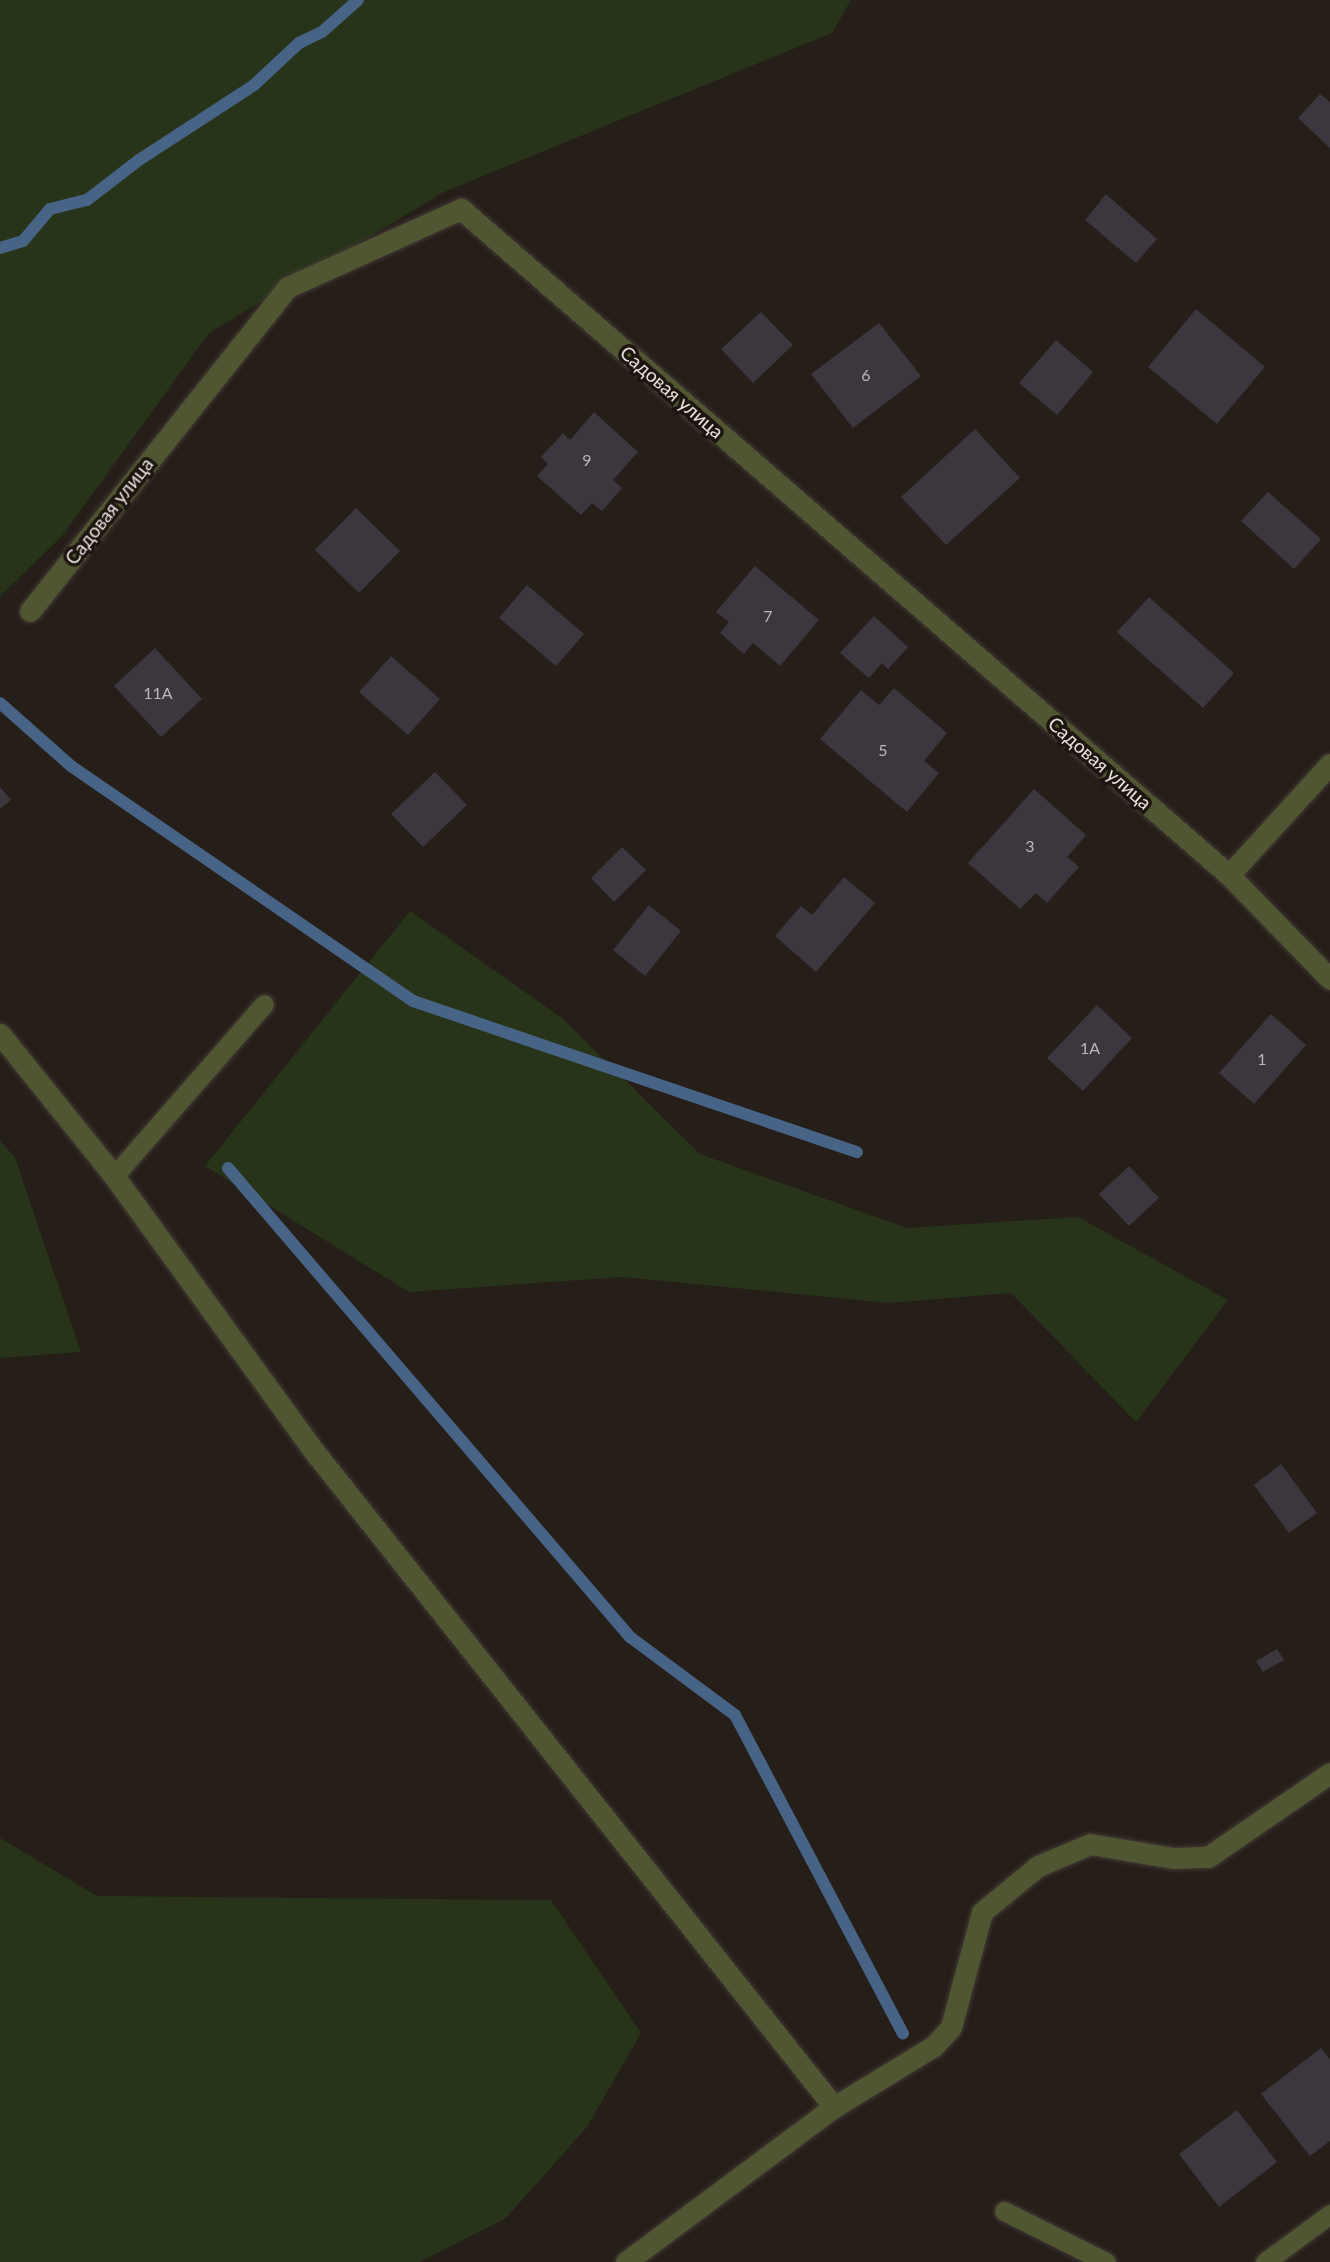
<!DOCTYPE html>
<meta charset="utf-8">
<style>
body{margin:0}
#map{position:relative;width:1330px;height:2262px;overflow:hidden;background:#261e19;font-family:Lato,sans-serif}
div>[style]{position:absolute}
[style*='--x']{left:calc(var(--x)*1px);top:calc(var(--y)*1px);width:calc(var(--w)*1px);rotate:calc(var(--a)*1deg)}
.green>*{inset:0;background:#273419}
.stream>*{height:12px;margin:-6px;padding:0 6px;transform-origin:6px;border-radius:6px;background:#476386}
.building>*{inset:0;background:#3c363f}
.roads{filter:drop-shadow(0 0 2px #413934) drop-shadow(0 0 2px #413934)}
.lane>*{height:19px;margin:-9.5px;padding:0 9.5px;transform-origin:9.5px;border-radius:9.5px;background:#505631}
.street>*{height:21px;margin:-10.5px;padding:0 10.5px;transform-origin:10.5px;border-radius:10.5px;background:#505631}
span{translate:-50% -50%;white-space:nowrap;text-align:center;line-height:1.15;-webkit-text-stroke:7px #1d1510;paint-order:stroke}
.number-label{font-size:16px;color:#bcb6b6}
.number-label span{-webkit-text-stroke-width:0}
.street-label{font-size:19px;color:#e7e1dd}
</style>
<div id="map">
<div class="green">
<i style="clip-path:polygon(0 0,851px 0,832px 33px,444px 192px,209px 333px,62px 536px,0 596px)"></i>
<i style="clip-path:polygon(410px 911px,562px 1018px,700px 1154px,907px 1228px,1078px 1217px,1228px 1300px,1136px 1422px,1011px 1293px,889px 1303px,623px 1277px,409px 1292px,205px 1166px)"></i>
<i style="clip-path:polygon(0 1140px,15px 1158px,81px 1352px,0 1358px)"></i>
<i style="clip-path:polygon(0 1838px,97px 1896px,551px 1900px,641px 2033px,587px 2127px,506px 2218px,420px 2262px,0 2262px)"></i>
</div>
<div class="stream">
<i style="--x:0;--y:248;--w:24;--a:-17"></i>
<i style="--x:23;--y:241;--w:42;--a:-49.8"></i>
<i style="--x:50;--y:209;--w:38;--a:-14"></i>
<i style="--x:87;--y:200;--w:66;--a:-37.6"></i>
<i style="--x:139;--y:160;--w:137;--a:-33.1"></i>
<i style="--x:254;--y:85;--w:62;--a:-43"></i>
<i style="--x:299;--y:43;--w:25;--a:-26"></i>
<i style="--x:322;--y:32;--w:48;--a:-41.6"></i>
<i style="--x:0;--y:703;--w:95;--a:41.6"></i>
<i style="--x:71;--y:766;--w:415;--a:34.5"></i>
<i style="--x:413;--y:1001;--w:469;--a:18.8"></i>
<i style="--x:228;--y:1168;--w:618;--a:49.4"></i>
<i style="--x:630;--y:1637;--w:131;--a:36.6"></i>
<i style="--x:735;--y:1715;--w:360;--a:62.2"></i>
</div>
<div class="building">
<i style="clip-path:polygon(1320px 94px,1330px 102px,1330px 148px,1298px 118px)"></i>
<i style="clip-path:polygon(1106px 194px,1157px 239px,1136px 263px,1085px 220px)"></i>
<i style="clip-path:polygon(1196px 309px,1265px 367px,1217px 424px,1148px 367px)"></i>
<i style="clip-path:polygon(761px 312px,793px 345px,753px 383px,721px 349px)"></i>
<i style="clip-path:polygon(879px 323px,921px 376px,853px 428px,811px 374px)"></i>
<i style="clip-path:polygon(1056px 340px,1093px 372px,1057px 415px,1019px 383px)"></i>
<i style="clip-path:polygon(594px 412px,638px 452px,613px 480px,622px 488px,602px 511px,592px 503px,581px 515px,537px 476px,548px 464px,541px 457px,563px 433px,570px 440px)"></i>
<i style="clip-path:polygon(975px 429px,1020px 478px,946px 545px,901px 497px)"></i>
<i style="clip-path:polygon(1268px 492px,1321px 539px,1294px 569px,1241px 521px)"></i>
<i style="clip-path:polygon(356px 508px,400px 551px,359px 593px,315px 550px)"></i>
<i style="clip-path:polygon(755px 566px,819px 620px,780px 666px,753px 643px,744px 654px,720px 633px,729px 622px,716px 612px)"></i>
<i style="clip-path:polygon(527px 585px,584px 634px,556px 666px,499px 618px)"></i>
<i style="clip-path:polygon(1149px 597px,1234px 673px,1203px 708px,1117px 632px)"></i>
<i style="clip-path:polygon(874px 616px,908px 647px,888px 669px,882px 663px,869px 678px,840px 653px)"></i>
<i style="clip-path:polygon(155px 648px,202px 699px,161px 737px,114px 686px)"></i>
<i style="clip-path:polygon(391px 656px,440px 699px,408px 735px,359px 692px)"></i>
<i style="clip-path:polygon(894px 688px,947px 733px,924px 761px,939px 773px,907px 812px,820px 739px,861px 690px,879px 705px)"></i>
<i style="clip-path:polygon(435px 772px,467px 805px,423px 847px,391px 814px)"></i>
<i style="clip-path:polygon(0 787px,11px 800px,0 809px)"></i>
<i style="clip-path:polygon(1034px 789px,1086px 835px,1067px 857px,1079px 867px,1047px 903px,1036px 893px,1020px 909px,968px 863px)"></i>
<i style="clip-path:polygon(622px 847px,646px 870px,614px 902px,591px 878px)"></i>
<i style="clip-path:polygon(844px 877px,875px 903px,816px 972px,775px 936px,801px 906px,812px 915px)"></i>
<i style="clip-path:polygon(649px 905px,681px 931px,645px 976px,613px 950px)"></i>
<i style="clip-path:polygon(1097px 1005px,1132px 1038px,1083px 1091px,1047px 1058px)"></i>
<i style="clip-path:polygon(1271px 1014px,1306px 1045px,1254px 1104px,1219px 1073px)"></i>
<i style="clip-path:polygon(1129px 1166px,1159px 1198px,1129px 1226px,1099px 1194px)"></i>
<i style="clip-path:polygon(1281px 1464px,1317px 1513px,1289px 1533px,1254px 1485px)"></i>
<i style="clip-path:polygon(1277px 1649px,1284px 1660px,1263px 1672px,1256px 1661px)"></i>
<i style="clip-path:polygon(1321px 2048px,1330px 2059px,1330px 2141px,1310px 2156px,1261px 2094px)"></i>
<i style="clip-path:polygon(1237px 2110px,1277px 2162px,1219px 2207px,1179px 2154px)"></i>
</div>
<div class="roads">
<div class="lane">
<i style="--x:114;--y:1176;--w:228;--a:-48.9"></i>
<i style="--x:1004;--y:2211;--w:114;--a:26.6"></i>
<i style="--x:1265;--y:2262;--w:81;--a:-36.4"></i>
</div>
<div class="street">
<i style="--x:30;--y:611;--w:414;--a:-51.5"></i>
<i style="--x:288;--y:287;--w:190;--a:-24.3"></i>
<i style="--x:461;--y:209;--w:1017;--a:40.93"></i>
<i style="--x:1229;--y:875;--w:145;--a:45.8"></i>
<i style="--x:1229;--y:875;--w:150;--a:-47.7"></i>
<i style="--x:0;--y:1034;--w:182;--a:51.2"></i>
<i style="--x:114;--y:1176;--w:345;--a:54"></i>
<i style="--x:317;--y:1455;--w:832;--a:51.59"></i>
<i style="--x:626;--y:2262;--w:259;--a:-36.7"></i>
<i style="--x:834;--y:2107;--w:117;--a:-31.4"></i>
<i style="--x:934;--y:2046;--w:25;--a:-48"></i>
<i style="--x:951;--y:2027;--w:119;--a:-74.9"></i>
<i style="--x:982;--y:1912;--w:72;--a:-39.4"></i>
<i style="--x:1038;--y:1866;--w:56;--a:-22.9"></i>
<i style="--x:1090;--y:1844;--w:85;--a:9.5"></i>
<i style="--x:1174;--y:1858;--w:34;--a:-2"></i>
<i style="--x:1208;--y:1857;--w:148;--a:-34.5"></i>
</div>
</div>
<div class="number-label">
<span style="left:866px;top:375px">6</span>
<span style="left:587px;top:460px">9</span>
<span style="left:768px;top:616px">7</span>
<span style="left:158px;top:693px">11А</span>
<span style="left:883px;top:750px">5</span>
<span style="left:1030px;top:846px">3</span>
<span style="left:1090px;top:1048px">1А</span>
<span style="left:1262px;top:1059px">1</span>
</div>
<div class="street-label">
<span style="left:672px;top:392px;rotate:41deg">Садовая улица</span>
<span style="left:109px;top:511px;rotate:-52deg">Садовая улица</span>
<span style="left:1100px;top:763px;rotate:41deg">Садовая улица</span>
</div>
</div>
